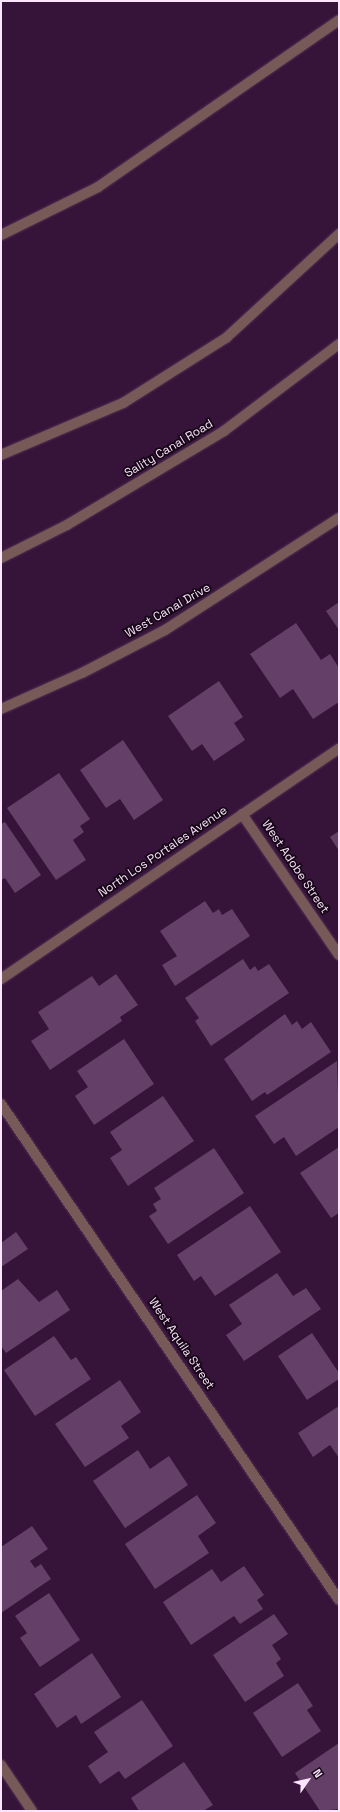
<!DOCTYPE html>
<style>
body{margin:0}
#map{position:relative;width:340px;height:1812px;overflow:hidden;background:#36143a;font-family:"Space Grotesk",sans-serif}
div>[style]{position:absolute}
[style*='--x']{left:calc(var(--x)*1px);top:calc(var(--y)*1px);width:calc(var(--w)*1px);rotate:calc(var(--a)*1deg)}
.building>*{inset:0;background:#643f68}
.roads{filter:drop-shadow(0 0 1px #523155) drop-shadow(0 0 1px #523155)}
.minor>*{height:10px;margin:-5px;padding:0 5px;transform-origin:5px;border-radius:5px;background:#775957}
span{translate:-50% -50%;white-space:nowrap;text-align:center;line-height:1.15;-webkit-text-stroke:3.5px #160717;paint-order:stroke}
.street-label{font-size:12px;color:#fbe4fc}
.frame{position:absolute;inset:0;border:2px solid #fbe4fc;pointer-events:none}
.north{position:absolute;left:288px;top:1760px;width:40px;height:40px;-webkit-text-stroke:3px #160717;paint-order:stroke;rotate:56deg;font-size:11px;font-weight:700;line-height:16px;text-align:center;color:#fbe4fc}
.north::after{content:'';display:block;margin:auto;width:14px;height:18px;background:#fbe4fc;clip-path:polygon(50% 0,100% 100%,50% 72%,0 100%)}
</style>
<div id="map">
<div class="building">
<i style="clip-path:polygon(339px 602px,339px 630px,326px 611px)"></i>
<i style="clip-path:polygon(296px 623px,321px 660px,330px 654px,339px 668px,339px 702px,313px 719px,293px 689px,280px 698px,250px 654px)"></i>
<i style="clip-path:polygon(219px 681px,243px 717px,234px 723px,245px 740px,214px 761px,202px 744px,192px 751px,168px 716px)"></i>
<i style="clip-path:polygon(123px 740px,163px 800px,134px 820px,120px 799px,106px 808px,80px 770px)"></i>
<i style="clip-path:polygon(59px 773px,90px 819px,80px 826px,84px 832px,73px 840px,86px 860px,56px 880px,7px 808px)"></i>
<i style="clip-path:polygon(5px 822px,41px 875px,15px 893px,5px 878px,1px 880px,1px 824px)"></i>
<i style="clip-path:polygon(339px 831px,339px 851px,330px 837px)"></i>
<i style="clip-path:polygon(205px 901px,213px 913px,219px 909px,222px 915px,232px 909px,250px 936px,175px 986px,162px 965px,177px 956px,160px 931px)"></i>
<i style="clip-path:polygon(243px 959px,250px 970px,255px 966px,258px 971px,269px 964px,289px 993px,211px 1046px,195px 1021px,199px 1018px,185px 998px)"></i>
<i style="clip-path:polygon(116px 974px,138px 1005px,120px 1017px,122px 1021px,50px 1070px,31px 1041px,49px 1029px,38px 1012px,92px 976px,99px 986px)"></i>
<i style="clip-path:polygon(285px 1014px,292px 1025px,297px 1021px,302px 1029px,311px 1022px,331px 1052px,267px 1095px,265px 1092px,252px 1101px,224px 1059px)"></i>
<i style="clip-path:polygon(124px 1039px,154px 1084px,94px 1125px,75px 1096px,88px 1087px,77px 1071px)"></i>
<i style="clip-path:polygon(337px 1061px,339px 1127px,296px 1156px,284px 1137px,274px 1144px,255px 1116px)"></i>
<i style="clip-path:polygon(163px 1096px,194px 1141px,128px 1186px,110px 1158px,122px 1150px,110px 1132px)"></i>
<i style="clip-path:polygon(339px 1147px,339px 1213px,331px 1218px,300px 1173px)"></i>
<i style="clip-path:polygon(214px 1148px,244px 1193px,168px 1244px,149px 1216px,157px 1211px,153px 1204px,161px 1199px,154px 1188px)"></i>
<i style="clip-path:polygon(250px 1206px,281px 1252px,215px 1296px,201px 1276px,194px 1281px,177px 1255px)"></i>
<i style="clip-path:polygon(16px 1232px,28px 1249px,1px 1267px,1px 1243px)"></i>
<i style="clip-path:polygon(277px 1273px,293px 1296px,306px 1288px,321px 1309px,244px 1361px,226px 1335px,242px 1324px,229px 1305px)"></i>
<i style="clip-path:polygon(18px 1279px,39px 1302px,57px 1290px,70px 1310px,6px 1353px,1px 1346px,1px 1291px)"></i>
<i style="clip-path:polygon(312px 1333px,339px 1373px,339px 1379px,307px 1400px,278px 1356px)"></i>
<i style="clip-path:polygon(54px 1336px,71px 1360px,76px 1357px,91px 1379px,35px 1416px,4px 1370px)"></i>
<i style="clip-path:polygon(120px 1380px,141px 1412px,121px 1426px,129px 1438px,85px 1467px,55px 1424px)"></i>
<i style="clip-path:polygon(339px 1406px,339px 1458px,330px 1445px,313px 1457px,298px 1433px)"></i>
<i style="clip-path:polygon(138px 1450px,150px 1469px,169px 1456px,188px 1485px,125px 1528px,93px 1481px)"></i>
<i style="clip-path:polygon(197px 1495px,216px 1523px,198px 1536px,209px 1553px,155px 1589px,125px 1544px)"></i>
<i style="clip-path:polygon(32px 1526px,48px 1549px,30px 1561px,35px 1568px,41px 1564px,51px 1579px,1px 1613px,1px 1547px)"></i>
<i style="clip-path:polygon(244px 1566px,264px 1595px,257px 1600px,263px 1609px,240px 1624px,234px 1616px,191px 1645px,163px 1602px,212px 1569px,221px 1582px)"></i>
<i style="clip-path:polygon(49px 1593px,80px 1640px,40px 1667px,20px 1638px,27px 1633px,15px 1616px)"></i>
<i style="clip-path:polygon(274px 1614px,288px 1634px,272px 1645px,281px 1659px,276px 1663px,284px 1676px,245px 1702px,213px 1655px)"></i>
<i style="clip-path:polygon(92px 1653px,121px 1697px,81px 1724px,76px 1715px,57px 1728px,34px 1694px)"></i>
<i style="clip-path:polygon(298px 1683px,313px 1706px,307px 1710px,321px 1731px,282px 1757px,253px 1713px)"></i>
<i style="clip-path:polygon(142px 1700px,173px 1746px,125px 1779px,119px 1771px,100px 1784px,88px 1766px,108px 1752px,94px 1732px)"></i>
<i style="clip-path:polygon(339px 1743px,339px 1809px,320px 1811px,295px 1773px)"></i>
<i style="clip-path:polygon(184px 1762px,213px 1805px,203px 1811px,139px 1811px,131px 1798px)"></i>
</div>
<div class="roads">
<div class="minor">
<i style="--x:1;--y:235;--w:108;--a:-26.3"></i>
<i style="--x:98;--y:187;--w:293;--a:-34.7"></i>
<i style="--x:1;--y:455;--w:133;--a:-23.1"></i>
<i style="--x:123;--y:403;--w:122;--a:-32.3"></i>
<i style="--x:226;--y:338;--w:154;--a:-42.6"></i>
<i style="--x:1;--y:558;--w:74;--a:-26.6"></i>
<i style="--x:67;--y:525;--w:183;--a:-30.9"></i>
<i style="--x:224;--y:431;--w:144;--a:-37.1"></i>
<i style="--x:1;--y:709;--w:89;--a:-24"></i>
<i style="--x:82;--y:673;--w:93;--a:-27.4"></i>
<i style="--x:165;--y:630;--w:207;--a:-32.8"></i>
<i style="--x:242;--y:814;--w:171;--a:55.5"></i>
<i style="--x:1;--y:979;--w:409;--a:-34.3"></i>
<i style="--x:1;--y:1104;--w:600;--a:55.73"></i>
<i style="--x:1;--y:1765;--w:55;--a:56"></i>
</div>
</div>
<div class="street-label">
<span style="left:169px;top:449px;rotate:-31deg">Sality Canal Road</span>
<span style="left:168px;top:611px;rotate:-30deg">West Canal Drive</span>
<span style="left:163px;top:852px;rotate:-34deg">North Los Portales Avenue</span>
<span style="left:295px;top:867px;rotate:56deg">West Adobe Street</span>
<span style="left:181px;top:1344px;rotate:56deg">West Aquila Street</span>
</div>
<div class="frame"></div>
<div class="north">N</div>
</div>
